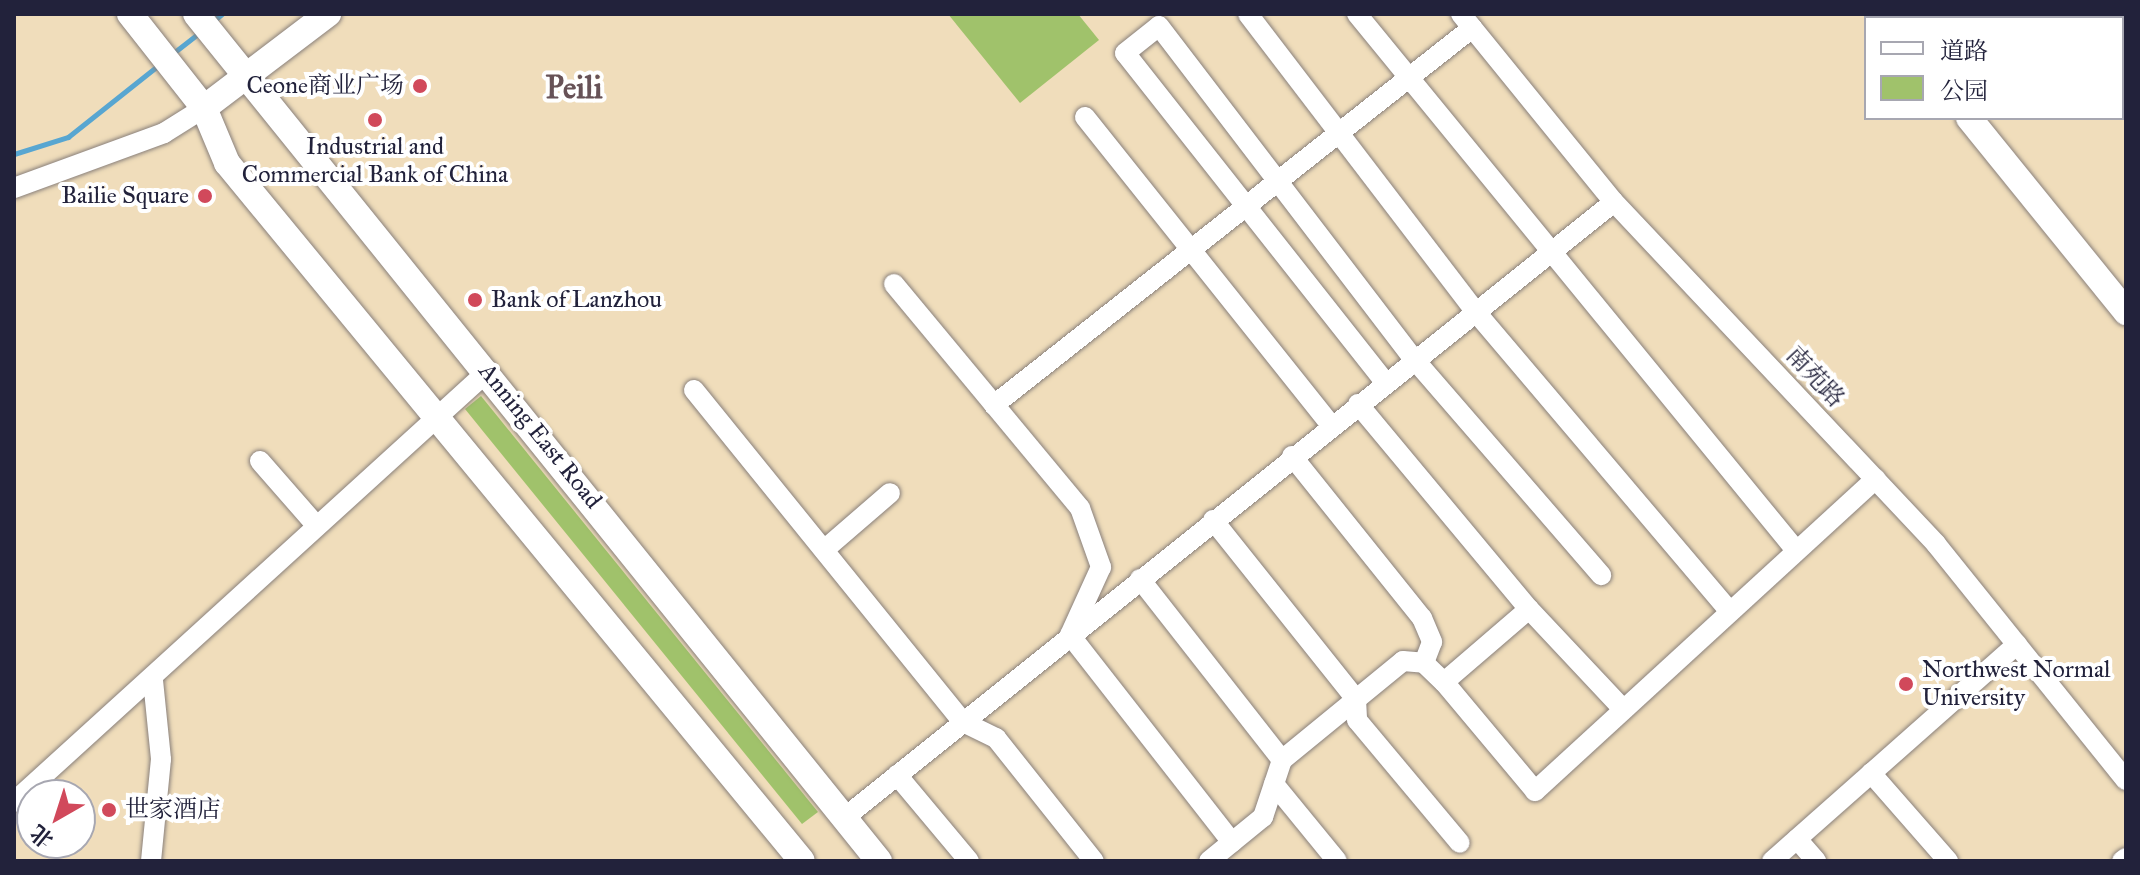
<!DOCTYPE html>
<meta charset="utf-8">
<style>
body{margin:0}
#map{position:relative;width:2140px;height:875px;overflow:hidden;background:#f0ddbb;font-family:"IM FELL Great Primer","Noto Serif SC",serif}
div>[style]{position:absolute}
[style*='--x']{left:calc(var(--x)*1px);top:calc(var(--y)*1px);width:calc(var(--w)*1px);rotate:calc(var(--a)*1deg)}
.green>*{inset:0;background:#a0c26b}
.stream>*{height:5px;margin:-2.5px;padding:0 2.5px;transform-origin:2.5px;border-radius:2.5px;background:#58a6d1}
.roads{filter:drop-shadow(0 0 2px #89807b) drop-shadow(0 0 2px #89807b)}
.minor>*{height:20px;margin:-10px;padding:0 10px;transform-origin:10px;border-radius:10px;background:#fff}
.major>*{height:26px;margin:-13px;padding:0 13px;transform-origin:13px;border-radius:13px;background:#fff}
.dots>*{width:22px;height:22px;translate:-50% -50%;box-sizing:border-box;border:4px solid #fff;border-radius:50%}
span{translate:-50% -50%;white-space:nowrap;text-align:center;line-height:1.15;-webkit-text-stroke:8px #fff;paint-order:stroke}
.poi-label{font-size:24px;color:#22223b}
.right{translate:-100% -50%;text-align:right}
.left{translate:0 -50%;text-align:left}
.street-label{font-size:24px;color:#22223b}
.district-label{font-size:32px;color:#675257;font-weight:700}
.frame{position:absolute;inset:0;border:16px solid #22223b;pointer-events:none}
.legend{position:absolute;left:1864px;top:16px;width:260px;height:104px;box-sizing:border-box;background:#fff;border:2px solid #a7a7b1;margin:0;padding:10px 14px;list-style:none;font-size:24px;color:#22223b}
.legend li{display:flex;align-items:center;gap:16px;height:40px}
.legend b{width:40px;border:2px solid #a7a7b1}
.north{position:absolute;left:16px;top:779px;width:80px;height:80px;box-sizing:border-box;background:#fff;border:2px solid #a7a7b1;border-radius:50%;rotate:219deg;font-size:22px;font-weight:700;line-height:32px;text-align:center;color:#22223b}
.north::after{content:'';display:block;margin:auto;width:28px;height:36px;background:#d1495b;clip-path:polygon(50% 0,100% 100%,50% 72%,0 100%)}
</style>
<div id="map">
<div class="green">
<i style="clip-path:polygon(948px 14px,1078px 14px,1099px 40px,1020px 103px)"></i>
<i style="clip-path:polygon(481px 396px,818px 812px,802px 824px,465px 409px)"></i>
</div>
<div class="stream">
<i style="--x:212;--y:22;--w:13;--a:-39"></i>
<i style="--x:172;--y:54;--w:37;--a:-38"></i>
<i style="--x:14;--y:154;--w:57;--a:-17.5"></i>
<i style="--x:68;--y:137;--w:119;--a:-38.5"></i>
</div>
<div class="roads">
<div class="minor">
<i style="--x:1248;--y:14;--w:374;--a:52.6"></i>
<i style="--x:1475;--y:311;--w:393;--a:49.7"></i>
<i style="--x:1357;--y:14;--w:690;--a:50.7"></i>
<i style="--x:1461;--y:14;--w:242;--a:50.9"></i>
<i style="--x:1614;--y:202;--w:470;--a:46.7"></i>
<i style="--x:1936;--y:544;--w:303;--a:51.2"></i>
<i style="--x:1085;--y:117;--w:394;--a:51.4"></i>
<i style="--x:14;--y:188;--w:160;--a:-20.1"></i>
<i style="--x:164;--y:133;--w:47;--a:-32"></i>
<i style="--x:894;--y:284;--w:291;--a:50.3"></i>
<i style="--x:1080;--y:508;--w:63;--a:70.4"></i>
<i style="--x:1101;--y:567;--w:75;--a:114.5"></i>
<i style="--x:1070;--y:635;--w:263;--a:52"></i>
<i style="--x:1385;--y:382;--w:419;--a:-128.3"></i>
<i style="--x:1125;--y:53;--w:43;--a:-38.5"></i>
<i style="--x:1159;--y:26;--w:419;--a:52.6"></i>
<i style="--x:1414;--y:359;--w:286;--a:49.1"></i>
<i style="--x:694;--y:390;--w:427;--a:51"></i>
<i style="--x:963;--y:722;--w:37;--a:26"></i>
<i style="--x:996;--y:738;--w:157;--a:51.5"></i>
<i style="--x:1358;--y:404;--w:267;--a:50.2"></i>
<i style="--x:1529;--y:609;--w:112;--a:139.3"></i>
<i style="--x:994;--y:405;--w:609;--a:-38.26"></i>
<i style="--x:1292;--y:456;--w:208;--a:51.3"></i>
<i style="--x:1422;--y:618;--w:26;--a:67"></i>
<i style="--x:1432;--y:642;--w:22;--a:111"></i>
<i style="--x:260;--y:461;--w:84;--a:48.9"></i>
<i style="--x:1213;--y:520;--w:229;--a:51.4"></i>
<i style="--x:1356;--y:699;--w:21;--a:87"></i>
<i style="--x:1357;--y:720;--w:160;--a:50.1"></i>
<i style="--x:824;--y:550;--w:87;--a:-40.8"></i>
<i style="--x:1140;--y:579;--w:230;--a:51.9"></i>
<i style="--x:1529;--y:609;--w:137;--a:46.8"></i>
<i style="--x:1871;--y:773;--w:117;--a:48.8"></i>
<i style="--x:897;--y:775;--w:112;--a:50.1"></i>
<i style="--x:1274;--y:784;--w:99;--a:50.7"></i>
<i style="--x:14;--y:802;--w:641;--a:-42.28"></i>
<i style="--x:844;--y:818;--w:986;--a:-38.66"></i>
<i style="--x:1797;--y:839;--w:29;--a:49"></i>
<i style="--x:151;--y:861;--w:102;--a:-84.4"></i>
<i style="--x:161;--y:759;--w:79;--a:-95.8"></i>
<i style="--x:1209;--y:861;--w:70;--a:-39.2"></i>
<i style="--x:1263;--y:817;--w:60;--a:-71.6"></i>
<i style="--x:1282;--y:760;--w:156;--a:-39.3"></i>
<i style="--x:1403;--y:661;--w:21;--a:5"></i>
<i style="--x:1424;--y:663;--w:28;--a:44"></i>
<i style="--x:1444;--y:682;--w:142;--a:50.1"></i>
<i style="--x:1535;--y:791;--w:462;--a:-42.5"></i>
<i style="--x:1772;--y:861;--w:327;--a:-41.5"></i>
<i style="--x:2122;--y:861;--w:5;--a:-37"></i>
</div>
<div class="major">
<i style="--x:130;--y:14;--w:120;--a:51.8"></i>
<i style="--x:204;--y:108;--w:60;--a:67.3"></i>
<i style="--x:227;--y:163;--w:904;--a:50.52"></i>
<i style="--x:196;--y:14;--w:1088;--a:51.12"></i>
<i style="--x:1884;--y:14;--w:5;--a:53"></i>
<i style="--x:204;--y:108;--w:156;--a:-37.2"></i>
<i style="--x:1969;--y:118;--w:250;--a:51"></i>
</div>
</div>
<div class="dots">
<i style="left:420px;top:86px;background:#d1495b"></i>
<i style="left:375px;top:120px;background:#d1495b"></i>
<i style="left:205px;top:196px;background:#d1495b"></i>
<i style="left:475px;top:300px;background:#d1495b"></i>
<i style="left:1906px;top:684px;background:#d1495b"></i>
<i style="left:109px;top:810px;background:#d1495b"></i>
</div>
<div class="poi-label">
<span class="right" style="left:404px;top:86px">Ceone商业广场</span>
<span style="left:375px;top:161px">Industrial and<br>Commercial Bank of China</span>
<span class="right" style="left:189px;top:196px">Bailie Square</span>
<span class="left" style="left:491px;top:300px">Bank of Lanzhou</span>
<span class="left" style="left:1922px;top:684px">Northwest Normal<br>University</span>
<span class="left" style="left:125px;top:810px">世家酒店</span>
</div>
<div class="street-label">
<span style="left:1815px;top:377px;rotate:47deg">南苑路</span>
<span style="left:540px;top:436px;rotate:51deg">Anning East Road</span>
</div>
<div class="district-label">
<span style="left:574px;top:88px">Peili</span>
</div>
<div class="frame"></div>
<ul class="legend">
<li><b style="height:10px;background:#fff"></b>道路</li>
<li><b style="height:22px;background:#a0c26b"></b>公园</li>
</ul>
<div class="north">北</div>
</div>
